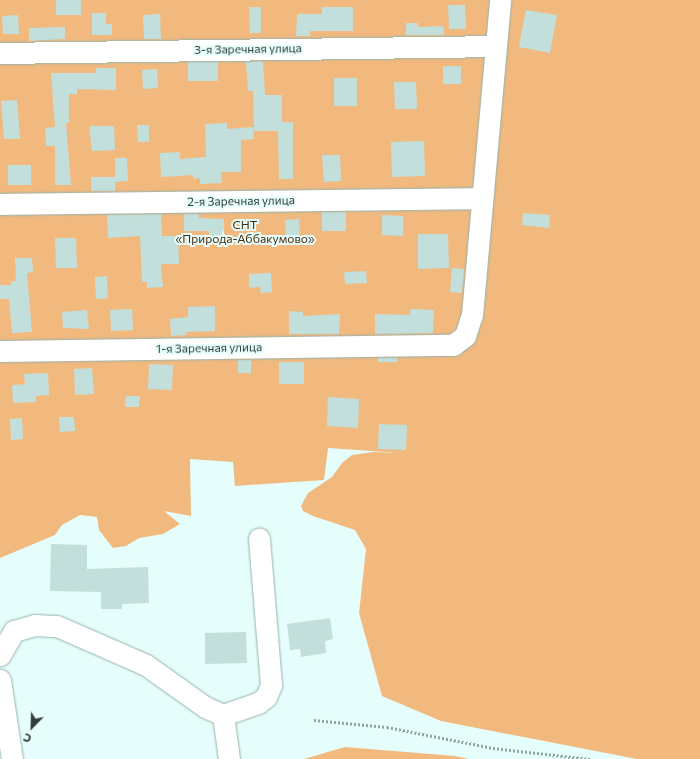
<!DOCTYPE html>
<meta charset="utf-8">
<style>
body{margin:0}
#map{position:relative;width:700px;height:759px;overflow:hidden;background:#e6fefb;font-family:Commissioner,sans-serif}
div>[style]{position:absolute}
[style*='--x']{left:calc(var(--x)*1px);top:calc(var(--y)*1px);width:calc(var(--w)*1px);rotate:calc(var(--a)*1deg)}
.green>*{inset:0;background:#f2b97e}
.building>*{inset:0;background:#c2dfdb}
.path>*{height:2.5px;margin-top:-1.25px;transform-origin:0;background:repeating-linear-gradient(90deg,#92a5a2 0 2px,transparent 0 4px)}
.roads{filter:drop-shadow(0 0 1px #96b3af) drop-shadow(0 0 1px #96b3af)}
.minor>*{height:21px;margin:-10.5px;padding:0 10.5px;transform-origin:10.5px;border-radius:10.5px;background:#fff}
span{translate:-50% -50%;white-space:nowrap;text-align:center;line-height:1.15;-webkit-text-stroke:4px #e6fefb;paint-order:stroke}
.street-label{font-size:12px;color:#313d3b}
.park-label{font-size:12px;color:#482c0a}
.north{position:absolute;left:12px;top:707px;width:40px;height:40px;-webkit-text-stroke:3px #e6fefb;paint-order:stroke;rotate:203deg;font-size:11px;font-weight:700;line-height:16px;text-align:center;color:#313d3b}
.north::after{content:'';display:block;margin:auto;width:14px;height:18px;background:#313d3b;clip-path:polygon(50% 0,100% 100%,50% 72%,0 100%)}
</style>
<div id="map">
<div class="green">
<i style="clip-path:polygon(0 0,700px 0,700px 759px,637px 759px,441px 721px,382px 696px,359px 613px,366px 549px,355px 530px,313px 516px,303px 511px,301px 506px,308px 493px,332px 477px,342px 463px,352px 455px,373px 452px,401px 453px,328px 448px,324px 480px,235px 486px,233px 462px,190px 459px,191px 516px,164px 511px,180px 524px,163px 534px,139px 538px,126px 546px,113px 548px,99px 530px,97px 517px,80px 515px,62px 525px,55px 535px,0 558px)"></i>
<i style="clip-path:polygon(345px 747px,455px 756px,469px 759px,304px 759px)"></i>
</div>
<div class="building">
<i style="clip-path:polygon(56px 0,81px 0,81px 15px,56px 15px)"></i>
<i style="clip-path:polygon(448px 5px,465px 5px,466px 29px,449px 29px)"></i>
<i style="clip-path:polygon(249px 7px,261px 7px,261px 33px,250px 33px)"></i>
<i style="clip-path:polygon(322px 7px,353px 7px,353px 31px,310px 31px,310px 36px,296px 36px,297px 14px,322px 14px)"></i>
<i style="clip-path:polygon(526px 10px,557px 15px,550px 53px,519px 47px)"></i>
<i style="clip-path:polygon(92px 13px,106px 13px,106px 24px,112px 24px,112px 35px,92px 35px)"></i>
<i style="clip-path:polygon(160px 14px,161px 39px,144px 39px,143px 15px)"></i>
<i style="clip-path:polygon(18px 15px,19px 34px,3px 34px,2px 16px)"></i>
<i style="clip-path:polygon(406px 23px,418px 23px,418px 27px,443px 26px,444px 35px,406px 35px)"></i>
<i style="clip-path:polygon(65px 27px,65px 39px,29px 41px,29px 28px)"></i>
<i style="clip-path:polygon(263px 61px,265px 95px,282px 95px,282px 122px,293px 122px,293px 179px,279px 179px,278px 131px,254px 131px,253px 91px,248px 91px,246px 62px)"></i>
<i style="clip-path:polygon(188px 62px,218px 62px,218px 81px,188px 81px)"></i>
<i style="clip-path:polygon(443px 66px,461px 66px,461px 84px,443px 84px)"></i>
<i style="clip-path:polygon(96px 68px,116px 68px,116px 90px,77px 89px,77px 94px,69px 94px,69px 123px,66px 123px,71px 185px,55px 185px,55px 146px,46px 146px,45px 128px,55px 127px,51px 73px,96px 73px)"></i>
<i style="clip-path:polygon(157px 69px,158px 88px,143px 89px,142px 70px)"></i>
<i style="clip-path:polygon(334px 78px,357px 78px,357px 106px,334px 106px)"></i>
<i style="clip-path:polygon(394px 82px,416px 82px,417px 109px,395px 109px)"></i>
<i style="clip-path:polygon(17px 100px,20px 139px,4px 139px,1px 101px)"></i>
<i style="clip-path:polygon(227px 123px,227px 129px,253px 127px,254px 139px,241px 140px,241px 172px,221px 172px,222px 183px,200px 184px,200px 178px,193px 179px,193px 175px,161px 177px,160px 153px,180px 152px,180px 159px,206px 157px,205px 124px)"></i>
<i style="clip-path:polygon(137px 125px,149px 125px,149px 142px,138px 142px)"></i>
<i style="clip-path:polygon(89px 126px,114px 126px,115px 150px,92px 151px)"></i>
<i style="clip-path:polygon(424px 141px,425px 176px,392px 177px,391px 142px)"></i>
<i style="clip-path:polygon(322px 155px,340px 155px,341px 181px,324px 182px)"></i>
<i style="clip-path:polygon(115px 158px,127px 158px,128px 181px,115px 182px,115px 191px,91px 191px,91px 177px,115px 177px)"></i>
<i style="clip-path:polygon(8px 165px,31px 165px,31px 185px,8px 185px)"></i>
<i style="clip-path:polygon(322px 212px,346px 212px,346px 231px,322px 231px)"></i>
<i style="clip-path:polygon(523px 213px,550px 215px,549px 228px,522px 225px)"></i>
<i style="clip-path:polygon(161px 214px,162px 236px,178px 236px,179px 264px,161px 264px,163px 287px,147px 288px,147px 282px,142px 282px,140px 236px,108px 238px,107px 215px)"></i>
<i style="clip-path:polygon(184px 214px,199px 214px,199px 218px,224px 219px,224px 241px,209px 241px,209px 231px,184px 231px)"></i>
<i style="clip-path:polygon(382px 215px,403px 216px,403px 236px,382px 235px)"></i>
<i style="clip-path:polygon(299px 219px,300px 239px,286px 240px,285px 220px)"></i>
<i style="clip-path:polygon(418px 234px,448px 234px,449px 268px,418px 269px)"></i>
<i style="clip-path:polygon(55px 238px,76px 238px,77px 268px,56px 268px)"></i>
<i style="clip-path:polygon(15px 258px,32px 258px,33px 272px,27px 273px,32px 332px,12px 333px,9px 299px,0 299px,0 285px,11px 285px,11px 281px,16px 281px)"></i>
<i style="clip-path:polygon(452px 268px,464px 269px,462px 293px,450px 292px)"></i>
<i style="clip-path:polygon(366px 271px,367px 283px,345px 284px,344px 272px)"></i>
<i style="clip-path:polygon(271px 273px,272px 292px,261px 293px,260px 287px,249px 288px,249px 274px)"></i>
<i style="clip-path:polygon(107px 276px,108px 298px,96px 299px,95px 277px)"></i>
<i style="clip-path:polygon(215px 306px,215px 331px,186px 332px,187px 335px,171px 336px,170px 319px,188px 317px,188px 307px)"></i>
<i style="clip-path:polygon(132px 309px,133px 330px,111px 331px,110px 310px)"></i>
<i style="clip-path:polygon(410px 309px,434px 310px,433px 333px,375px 334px,375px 314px,410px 315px)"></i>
<i style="clip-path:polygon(87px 310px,89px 329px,63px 328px,62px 312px)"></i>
<i style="clip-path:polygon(289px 311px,303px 312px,303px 316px,340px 314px,339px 334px,289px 334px)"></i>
<i style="clip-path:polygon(378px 358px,397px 358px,397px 362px,378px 362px)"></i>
<i style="clip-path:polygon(238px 360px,251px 360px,251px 373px,238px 373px)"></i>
<i style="clip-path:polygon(279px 362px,304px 362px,304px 384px,279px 384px)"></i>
<i style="clip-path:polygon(149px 364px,173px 365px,172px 390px,148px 389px)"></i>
<i style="clip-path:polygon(92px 368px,94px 394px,75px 395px,74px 369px)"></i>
<i style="clip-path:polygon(48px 373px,49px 395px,36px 396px,36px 402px,13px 403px,12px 385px,25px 384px,24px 374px)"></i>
<i style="clip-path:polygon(126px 396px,140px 396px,139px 407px,125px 407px)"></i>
<i style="clip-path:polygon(328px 397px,359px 399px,358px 428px,327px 426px)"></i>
<i style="clip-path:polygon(59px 417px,74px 417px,75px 431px,60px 432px)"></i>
<i style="clip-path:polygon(22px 418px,23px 439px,11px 440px,10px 419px)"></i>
<i style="clip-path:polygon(379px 424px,407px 425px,406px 450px,378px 449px)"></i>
<i style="clip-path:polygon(51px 544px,87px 545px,87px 569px,148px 567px,149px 603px,122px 604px,122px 609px,101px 609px,101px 592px,50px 591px)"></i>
<i style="clip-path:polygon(330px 618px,333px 639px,325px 641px,326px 653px,301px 657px,300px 649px,290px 650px,287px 624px)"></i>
<i style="clip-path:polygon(246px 632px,247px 663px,205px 664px,205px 633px)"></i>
</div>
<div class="path">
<i style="--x:314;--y:720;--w:73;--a:5.5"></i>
<i style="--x:387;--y:727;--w:108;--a:11.2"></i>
<i style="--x:493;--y:748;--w:98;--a:6.5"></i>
</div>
<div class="roads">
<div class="minor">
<i style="--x:0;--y:53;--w:496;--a:-0.8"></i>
<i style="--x:0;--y:204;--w:482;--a:-0.7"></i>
<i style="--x:0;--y:351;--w:453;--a:-0.8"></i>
<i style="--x:453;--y:345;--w:15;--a:-37"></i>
<i style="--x:465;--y:336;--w:22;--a:-72"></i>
<i style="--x:472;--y:315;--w:316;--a:-84.9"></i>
<i style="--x:0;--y:655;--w:28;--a:-60"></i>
<i style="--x:14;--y:631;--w:22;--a:-16"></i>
<i style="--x:35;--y:625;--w:22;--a:3"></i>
<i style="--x:57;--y:626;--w:97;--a:23.7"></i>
<i style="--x:146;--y:665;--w:72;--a:35.4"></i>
<i style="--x:205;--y:707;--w:20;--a:24"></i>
<i style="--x:223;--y:715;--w:44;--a:82.2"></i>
<i style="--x:0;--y:680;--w:80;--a:81.4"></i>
<i style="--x:223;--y:715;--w:37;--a:-19"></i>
<i style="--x:258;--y:703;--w:10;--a:-37"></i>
<i style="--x:266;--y:697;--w:13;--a:-67"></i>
<i style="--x:271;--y:685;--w:147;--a:-94.7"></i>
</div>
</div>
<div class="street-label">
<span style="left:248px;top:49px;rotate:-1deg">3-я Заречная улица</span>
<span style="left:241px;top:201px;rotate:-1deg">2-я Заречная улица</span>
<span style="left:209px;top:348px;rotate:-1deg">1-я Заречная улица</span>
</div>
<div class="park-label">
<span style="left:245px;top:232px">СНТ<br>«Природа-Аббакумово»</span>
</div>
<div class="north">С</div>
</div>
